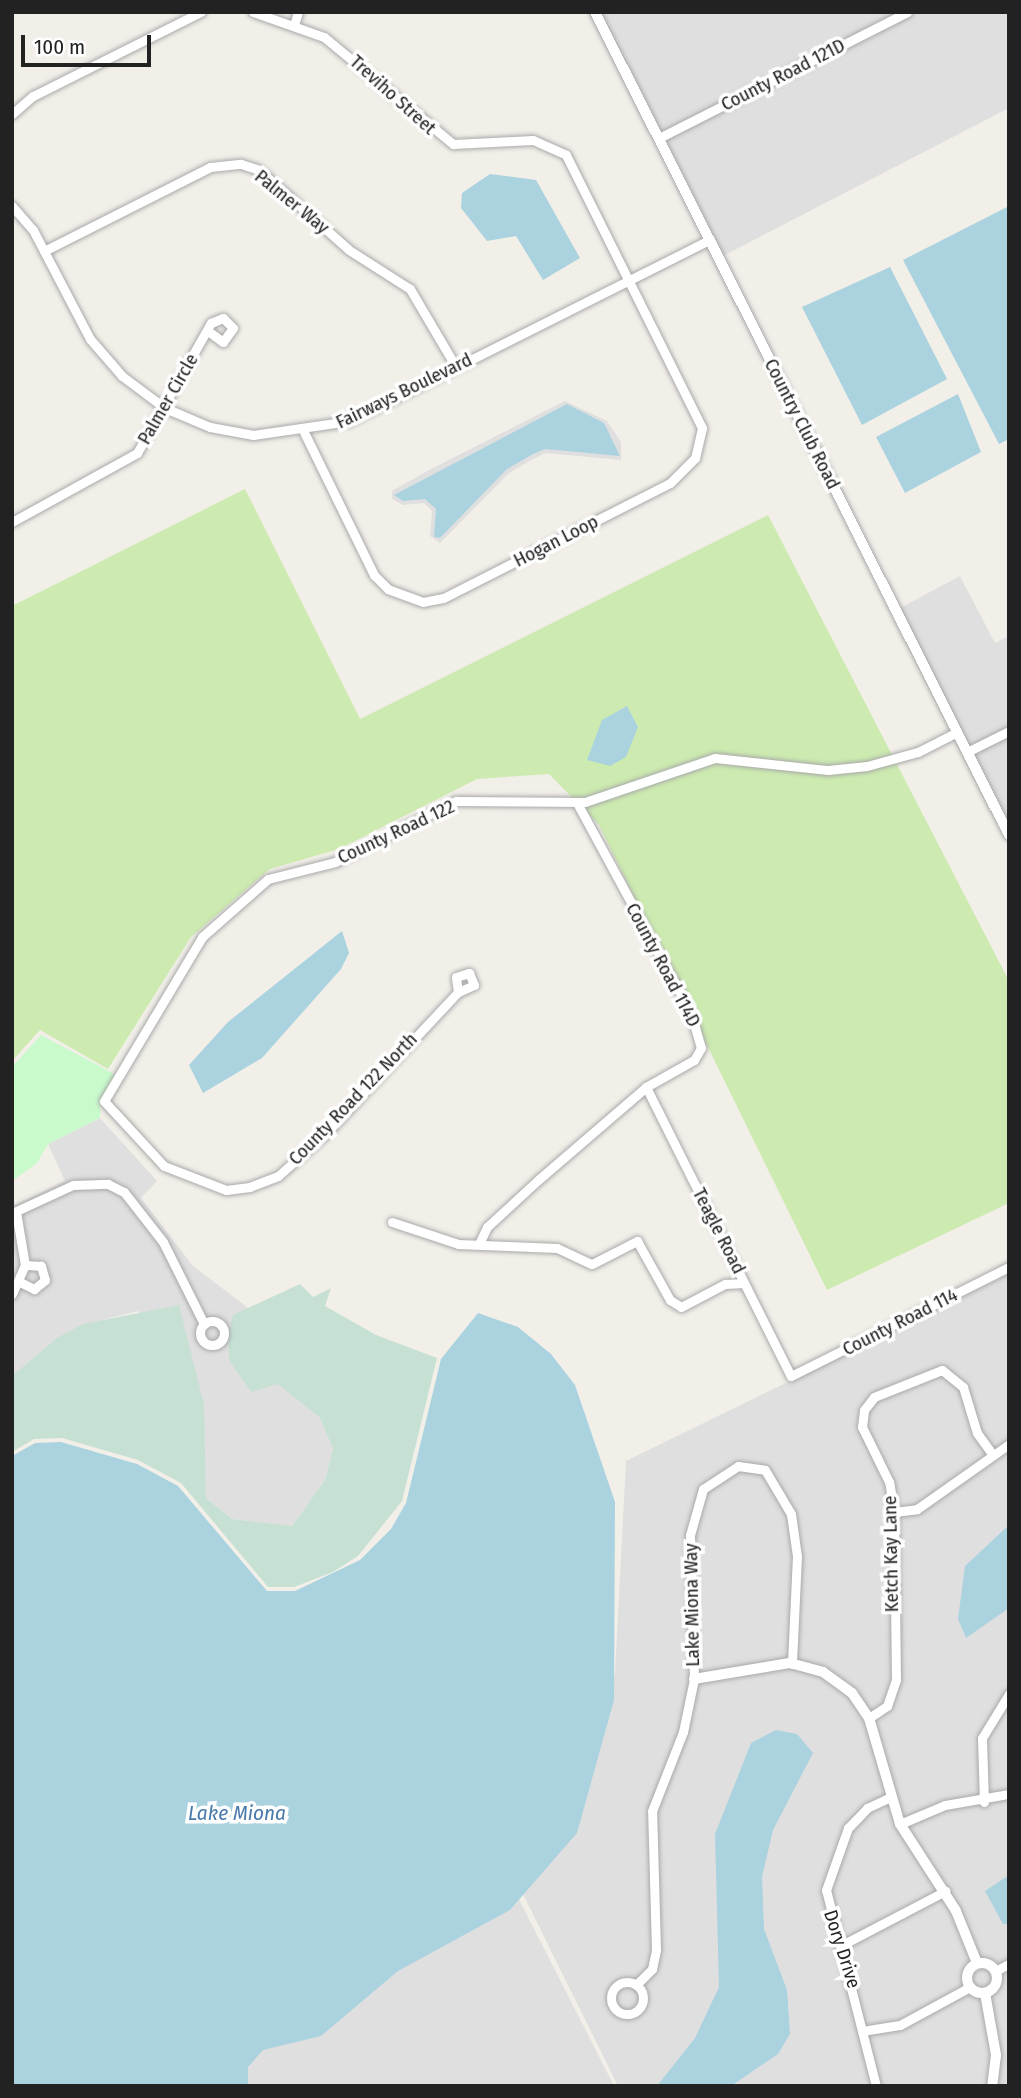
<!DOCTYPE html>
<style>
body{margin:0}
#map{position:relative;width:1021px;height:2098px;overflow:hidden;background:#f2efe9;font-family:"Fira Sans Condensed",sans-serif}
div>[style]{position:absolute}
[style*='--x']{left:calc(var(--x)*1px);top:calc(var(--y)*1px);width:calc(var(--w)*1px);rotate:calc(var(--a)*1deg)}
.residential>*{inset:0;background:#e0dfdf}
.grass>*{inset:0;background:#cdebb0}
.wetland>*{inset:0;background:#c6e0d4}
.park>*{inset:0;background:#c8facc}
.water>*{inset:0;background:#aad3df}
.roads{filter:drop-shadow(0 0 2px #a9a9a9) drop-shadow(0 0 2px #a9a9a9)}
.minor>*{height:9px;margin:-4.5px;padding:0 4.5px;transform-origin:4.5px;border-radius:4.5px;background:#fff}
.minor>.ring{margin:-4.5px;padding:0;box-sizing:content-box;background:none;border:9px solid #fff;border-radius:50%}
.tertiary>*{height:10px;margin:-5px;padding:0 5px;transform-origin:5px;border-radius:5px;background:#fff}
.tertiary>.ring{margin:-5px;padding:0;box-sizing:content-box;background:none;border:10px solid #fff;border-radius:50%}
span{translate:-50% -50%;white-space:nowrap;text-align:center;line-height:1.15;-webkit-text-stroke:7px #fff;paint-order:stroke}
.street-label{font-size:19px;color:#222}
.water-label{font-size:21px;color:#4a7aab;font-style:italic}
.frame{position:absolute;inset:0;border:14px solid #222;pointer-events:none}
.scale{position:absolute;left:21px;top:35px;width:130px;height:32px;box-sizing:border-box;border:4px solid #222;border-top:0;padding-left:9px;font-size:21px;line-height:24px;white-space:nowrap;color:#222;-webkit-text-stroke:5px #fff;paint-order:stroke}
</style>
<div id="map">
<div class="residential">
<i style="clip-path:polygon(600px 12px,1009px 12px,1009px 108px,723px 256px)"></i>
<i style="clip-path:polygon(565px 401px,607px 421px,621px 442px,621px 460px,546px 453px,535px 458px,509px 473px,440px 543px,430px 536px,432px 511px,424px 503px,403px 505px,392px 499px,392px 491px,429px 470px)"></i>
<i style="clip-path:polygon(960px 576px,995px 643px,1009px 636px,1009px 825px,900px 608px)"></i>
<i style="clip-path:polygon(100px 1118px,157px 1181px,141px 1198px,193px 1266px,247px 1307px,278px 1383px,320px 1418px,333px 1449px,325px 1480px,292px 1526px,232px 1519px,206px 1498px,203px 1415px,138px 1311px,79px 1326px,12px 1376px,12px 1206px,65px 1181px,48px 1144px)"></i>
<i style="clip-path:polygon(1009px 1274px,1009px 2086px,618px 2086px,513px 1874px,606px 1721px,615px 1672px,626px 1461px)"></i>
<i style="clip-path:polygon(472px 1807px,614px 2086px,57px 2086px)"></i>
</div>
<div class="grass">
<i style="clip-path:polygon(245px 489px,360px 719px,768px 515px,1009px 981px,1009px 1203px,827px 1290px,599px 825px,549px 774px,477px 779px,339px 849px,270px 869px,191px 937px,108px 1069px,40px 1030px,12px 1061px,12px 606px)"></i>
</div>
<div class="wetland">
<i style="clip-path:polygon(300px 1284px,313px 1297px,331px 1288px,325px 1306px,376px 1335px,437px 1358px,402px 1501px,358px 1556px,333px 1572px,294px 1587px,268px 1587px,181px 1483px,138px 1460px,62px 1438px,34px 1439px,12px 1452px,12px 1376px,57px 1338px,83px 1324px,179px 1305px,204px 1405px,206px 1498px,232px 1519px,292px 1526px,325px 1480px,333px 1449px,320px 1418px,278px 1384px,251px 1392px,229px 1360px,228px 1336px,233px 1315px)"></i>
</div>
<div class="park">
<i style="clip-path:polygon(41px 1035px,116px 1075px,101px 1101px,100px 1118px,48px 1144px,37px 1163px,12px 1181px,12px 1067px)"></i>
</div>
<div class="water">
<i style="clip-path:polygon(490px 174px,536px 180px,580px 258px,543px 280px,516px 236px,487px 241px,461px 208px,462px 193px)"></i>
<i style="clip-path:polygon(1009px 206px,1009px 439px,999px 444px,903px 260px)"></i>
<i style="clip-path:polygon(890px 267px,947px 379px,862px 425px,802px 307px)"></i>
<i style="clip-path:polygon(958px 394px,981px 452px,905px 493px,876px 437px)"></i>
<i style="clip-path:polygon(567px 404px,604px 423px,620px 456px,545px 449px,533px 454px,507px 469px,440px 538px,434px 537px,436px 509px,425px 499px,403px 501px,394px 495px)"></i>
<i style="clip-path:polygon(627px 706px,638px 727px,626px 757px,610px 766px,587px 760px,602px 720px)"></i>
<i style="clip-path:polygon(342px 931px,349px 953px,341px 969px,262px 1058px,203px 1093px,189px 1065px,228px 1022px)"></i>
<i style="clip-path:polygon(478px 1313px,518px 1327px,551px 1354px,575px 1385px,615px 1502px,614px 1700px,577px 1833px,510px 1910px,398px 1971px,321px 2036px,263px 2050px,248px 2067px,248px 2086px,12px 2086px,12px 1456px,35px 1443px,61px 1442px,137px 1464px,178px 1486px,267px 1591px,295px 1591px,360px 1560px,391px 1529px,406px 1503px,441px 1359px)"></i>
<i style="clip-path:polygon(1009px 1525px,1009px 1608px,966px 1638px,958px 1619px,965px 1566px)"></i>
<i style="clip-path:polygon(776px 1730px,797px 1734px,813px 1753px,773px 1830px,762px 1877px,764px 1929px,787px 1990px,790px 2034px,778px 2054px,731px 2086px,657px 2086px,695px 2038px,719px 1987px,715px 1834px,751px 1743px)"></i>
<i style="clip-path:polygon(1009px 1875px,1009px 1924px,1003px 1924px,985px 1891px)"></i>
</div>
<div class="roads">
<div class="minor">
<i style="--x:253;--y:12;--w:75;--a:19.4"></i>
<i style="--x:324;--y:37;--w:168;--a:39.7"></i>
<i style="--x:453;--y:144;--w:80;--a:-2.9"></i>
<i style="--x:533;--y:140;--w:36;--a:24"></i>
<i style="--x:566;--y:155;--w:305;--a:63.5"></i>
<i style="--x:702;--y:428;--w:31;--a:103"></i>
<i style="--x:695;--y:458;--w:35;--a:135"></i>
<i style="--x:670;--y:483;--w:254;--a:153.1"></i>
<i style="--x:443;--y:598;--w:20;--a:169"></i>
<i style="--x:423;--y:602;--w:37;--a:-160"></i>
<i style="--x:388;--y:589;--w:20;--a:-135"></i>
<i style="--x:374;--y:575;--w:159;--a:-116.1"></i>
<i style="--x:294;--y:25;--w:14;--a:-73"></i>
<i style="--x:12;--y:114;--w:28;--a:-41"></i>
<i style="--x:33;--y:96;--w:188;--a:-26.6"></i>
<i style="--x:659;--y:138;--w:278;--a:-26.9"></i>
<i style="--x:12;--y:206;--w:32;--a:49"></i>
<i style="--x:33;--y:230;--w:123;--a:62.4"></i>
<i style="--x:90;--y:339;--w:49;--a:49.1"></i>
<i style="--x:122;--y:376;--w:54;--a:36.7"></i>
<i style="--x:165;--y:408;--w:49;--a:22.9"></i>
<i style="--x:210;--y:427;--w:44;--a:10.5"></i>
<i style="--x:253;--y:435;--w:97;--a:-8.3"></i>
<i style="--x:349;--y:421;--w:403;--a:-26.7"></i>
<i style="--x:44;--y:251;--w:186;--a:-26.8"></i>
<i style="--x:210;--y:167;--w:31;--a:-6"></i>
<i style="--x:241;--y:164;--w:19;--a:18"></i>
<i style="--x:259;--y:170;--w:120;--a:41.6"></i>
<i style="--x:349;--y:250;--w:72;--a:32.6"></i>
<i style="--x:410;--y:289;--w:91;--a:59.5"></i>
<i style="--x:12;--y:522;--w:143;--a:-28.9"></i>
<i style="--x:137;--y:453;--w:150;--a:-60.4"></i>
<i style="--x:211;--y:323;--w:13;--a:-23"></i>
<i style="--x:223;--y:318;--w:14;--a:45"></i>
<i style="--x:233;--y:328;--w:17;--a:126"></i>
<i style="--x:223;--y:342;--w:17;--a:-144"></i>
<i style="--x:967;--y:752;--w:47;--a:-26.6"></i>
<i style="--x:458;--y:992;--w:15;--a:-98"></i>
<i style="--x:456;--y:977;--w:14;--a:-17"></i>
<i style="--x:469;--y:973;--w:13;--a:67"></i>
<i style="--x:474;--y:985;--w:17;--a:156"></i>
<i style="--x:458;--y:992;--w:195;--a:133.1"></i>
<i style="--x:325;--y:1134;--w:63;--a:138.2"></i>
<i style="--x:278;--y:1176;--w:30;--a:159"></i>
<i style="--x:250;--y:1187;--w:24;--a:173"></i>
<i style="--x:226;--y:1190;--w:66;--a:-158.8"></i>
<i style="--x:164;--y:1166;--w:88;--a:-132.7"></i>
<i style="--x:104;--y:1101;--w:191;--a:-59.1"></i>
<i style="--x:202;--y:937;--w:88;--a:-41.3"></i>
<i style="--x:268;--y:879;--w:69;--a:-14.2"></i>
<i style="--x:335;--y:862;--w:136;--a:-26.8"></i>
<i style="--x:456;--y:801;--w:129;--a:0.4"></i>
<i style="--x:585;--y:802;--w:137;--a:-18.7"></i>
<i style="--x:715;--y:758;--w:114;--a:6.1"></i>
<i style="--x:828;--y:770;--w:39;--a:-6"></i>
<i style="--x:867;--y:766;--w:53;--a:-15.4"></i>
<i style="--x:918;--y:752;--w:44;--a:-27.1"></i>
<i style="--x:646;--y:1087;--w:323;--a:63.4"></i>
<i style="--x:791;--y:1376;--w:244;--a:-26.6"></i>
<i style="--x:12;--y:1213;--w:67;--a:-24.7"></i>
<i style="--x:73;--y:1185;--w:35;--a:-2"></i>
<i style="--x:108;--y:1184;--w:18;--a:27"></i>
<i style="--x:124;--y:1192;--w:63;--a:52"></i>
<i style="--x:163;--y:1242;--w:92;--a:63.4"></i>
<i style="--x:392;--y:1222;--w:70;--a:18.4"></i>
<i style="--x:458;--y:1244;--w:99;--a:2.3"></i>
<i style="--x:557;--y:1248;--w:38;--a:25"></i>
<i style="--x:592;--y:1264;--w:51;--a:-27.1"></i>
<i style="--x:637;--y:1241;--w:68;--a:60.8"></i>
<i style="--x:670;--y:1300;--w:13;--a:32"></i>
<i style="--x:681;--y:1307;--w:50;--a:-27.6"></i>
<i style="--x:725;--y:1284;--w:19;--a:-3"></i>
<i style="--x:479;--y:1244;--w:19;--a:-65"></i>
<i style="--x:487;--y:1227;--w:69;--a:-42.7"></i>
<i style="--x:538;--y:1180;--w:143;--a:-40.7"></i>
<i style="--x:646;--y:1087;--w:55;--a:-29.4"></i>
<i style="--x:694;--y:1060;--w:14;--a:-60"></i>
<i style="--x:701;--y:1048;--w:36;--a:-106"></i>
<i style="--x:691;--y:1013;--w:239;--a:-118.5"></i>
<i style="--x:20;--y:1282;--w:16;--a:27"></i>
<i style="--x:34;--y:1289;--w:14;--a:-39"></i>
<i style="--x:45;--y:1280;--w:15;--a:-106"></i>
<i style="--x:41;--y:1266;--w:16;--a:-176"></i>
<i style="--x:12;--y:1294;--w:32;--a:-66"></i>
<i style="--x:25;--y:1265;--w:54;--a:-99.6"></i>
<i class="ring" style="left:200px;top:1321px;width:15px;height:15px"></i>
<i style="--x:894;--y:1512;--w:23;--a:-7"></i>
<i style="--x:917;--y:1509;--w:113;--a:-35.2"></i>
<i style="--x:869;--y:1718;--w:22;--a:-34"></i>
<i style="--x:887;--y:1706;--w:28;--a:-71"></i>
<i style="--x:896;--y:1680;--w:168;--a:-90.7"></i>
<i style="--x:894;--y:1512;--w:30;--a:-99"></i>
<i style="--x:889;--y:1482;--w:61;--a:-116.1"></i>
<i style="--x:862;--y:1427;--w:17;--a:-83"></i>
<i style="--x:864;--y:1410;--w:16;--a:-52"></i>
<i style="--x:874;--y:1397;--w:73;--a:-21.7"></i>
<i style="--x:942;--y:1370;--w:27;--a:39"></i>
<i style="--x:963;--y:1387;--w:48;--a:73.1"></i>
<i style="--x:977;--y:1433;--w:26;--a:54"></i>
<i style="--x:984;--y:1802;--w:64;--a:-91.8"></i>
<i style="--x:982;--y:1738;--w:52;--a:-58.5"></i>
<i style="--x:900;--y:1824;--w:49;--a:-22.9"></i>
<i style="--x:945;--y:1805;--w:65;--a:-9.8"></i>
<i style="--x:840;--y:1946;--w:119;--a:-27.6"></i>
<i style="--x:995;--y:1971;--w:16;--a:-27"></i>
<i class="ring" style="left:611px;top:1982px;width:23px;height:23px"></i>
<i style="--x:638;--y:1983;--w:20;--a:-45"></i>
<i style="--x:652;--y:1969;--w:19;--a:-78"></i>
<i style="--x:656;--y:1950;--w:139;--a:-91.6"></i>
<i style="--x:652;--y:1811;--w:85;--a:-68.6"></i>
<i style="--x:683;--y:1732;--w:54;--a:-78.3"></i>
<i style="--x:694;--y:1679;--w:144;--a:-91.6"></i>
<i style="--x:690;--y:1535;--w:48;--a:-74.2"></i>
<i style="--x:703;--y:1489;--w:42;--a:-33.3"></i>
<i style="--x:738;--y:1466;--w:27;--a:8"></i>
<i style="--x:765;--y:1470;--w:51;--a:59.4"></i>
<i style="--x:791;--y:1514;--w:42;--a:81.9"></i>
<i style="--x:797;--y:1556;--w:108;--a:92.7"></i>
<i style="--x:862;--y:2031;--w:38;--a:-9"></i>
<i style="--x:900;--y:2025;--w:80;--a:-28.5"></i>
<i style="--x:876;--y:2086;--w:202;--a:-104.3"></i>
<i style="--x:826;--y:1890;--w:66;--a:-70.5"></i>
<i style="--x:848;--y:1828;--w:28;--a:-46"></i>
<i style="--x:867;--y:1808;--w:26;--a:-25"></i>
</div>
<div class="tertiary">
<i style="--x:595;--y:12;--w:921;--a:63.3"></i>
<i style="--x:694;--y:1679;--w:97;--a:-9.5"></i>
<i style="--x:790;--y:1663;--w:34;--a:15"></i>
<i style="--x:823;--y:1672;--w:36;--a:36"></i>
<i style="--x:852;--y:1693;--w:30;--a:56"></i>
<i style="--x:869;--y:1718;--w:110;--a:73.7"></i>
<i style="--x:900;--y:1824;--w:103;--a:57.2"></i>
<i style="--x:956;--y:1911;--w:56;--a:68"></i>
<i class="ring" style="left:967px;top:1963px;width:20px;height:20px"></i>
<i style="--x:985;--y:1993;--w:63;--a:79.9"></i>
<i style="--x:996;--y:2055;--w:31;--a:97"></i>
</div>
</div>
<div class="street-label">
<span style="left:783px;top:75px;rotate:-27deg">County Road 121D</span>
<span style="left:393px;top:95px;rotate:42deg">Treviho Street</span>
<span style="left:292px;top:202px;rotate:39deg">Palmer Way</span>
<span style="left:404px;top:391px;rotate:-26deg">Fairways Boulevard</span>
<span style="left:168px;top:399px;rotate:-60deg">Palmer Circle</span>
<span style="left:802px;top:424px;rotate:63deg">Country Club Road</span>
<span style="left:556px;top:541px;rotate:-27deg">Hogan Loop</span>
<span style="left:396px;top:832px;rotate:-25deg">County Road 122</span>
<span style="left:663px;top:965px;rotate:62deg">County Road 114D</span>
<span style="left:353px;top:1099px;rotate:-46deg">County Road 122 North</span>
<span style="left:719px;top:1231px;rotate:63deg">Teagle Road</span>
<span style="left:900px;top:1322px;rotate:-27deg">County Road 114</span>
<span style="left:891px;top:1554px;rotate:-91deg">Ketch Kay Lane</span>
<span style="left:692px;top:1605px;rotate:-91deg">Lake Miona Way</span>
<span style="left:842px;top:1949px;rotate:72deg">Dory Drive</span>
</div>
<div class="water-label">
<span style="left:237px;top:1813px">Lake Miona</span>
</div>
<div class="frame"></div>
<div class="scale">100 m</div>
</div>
